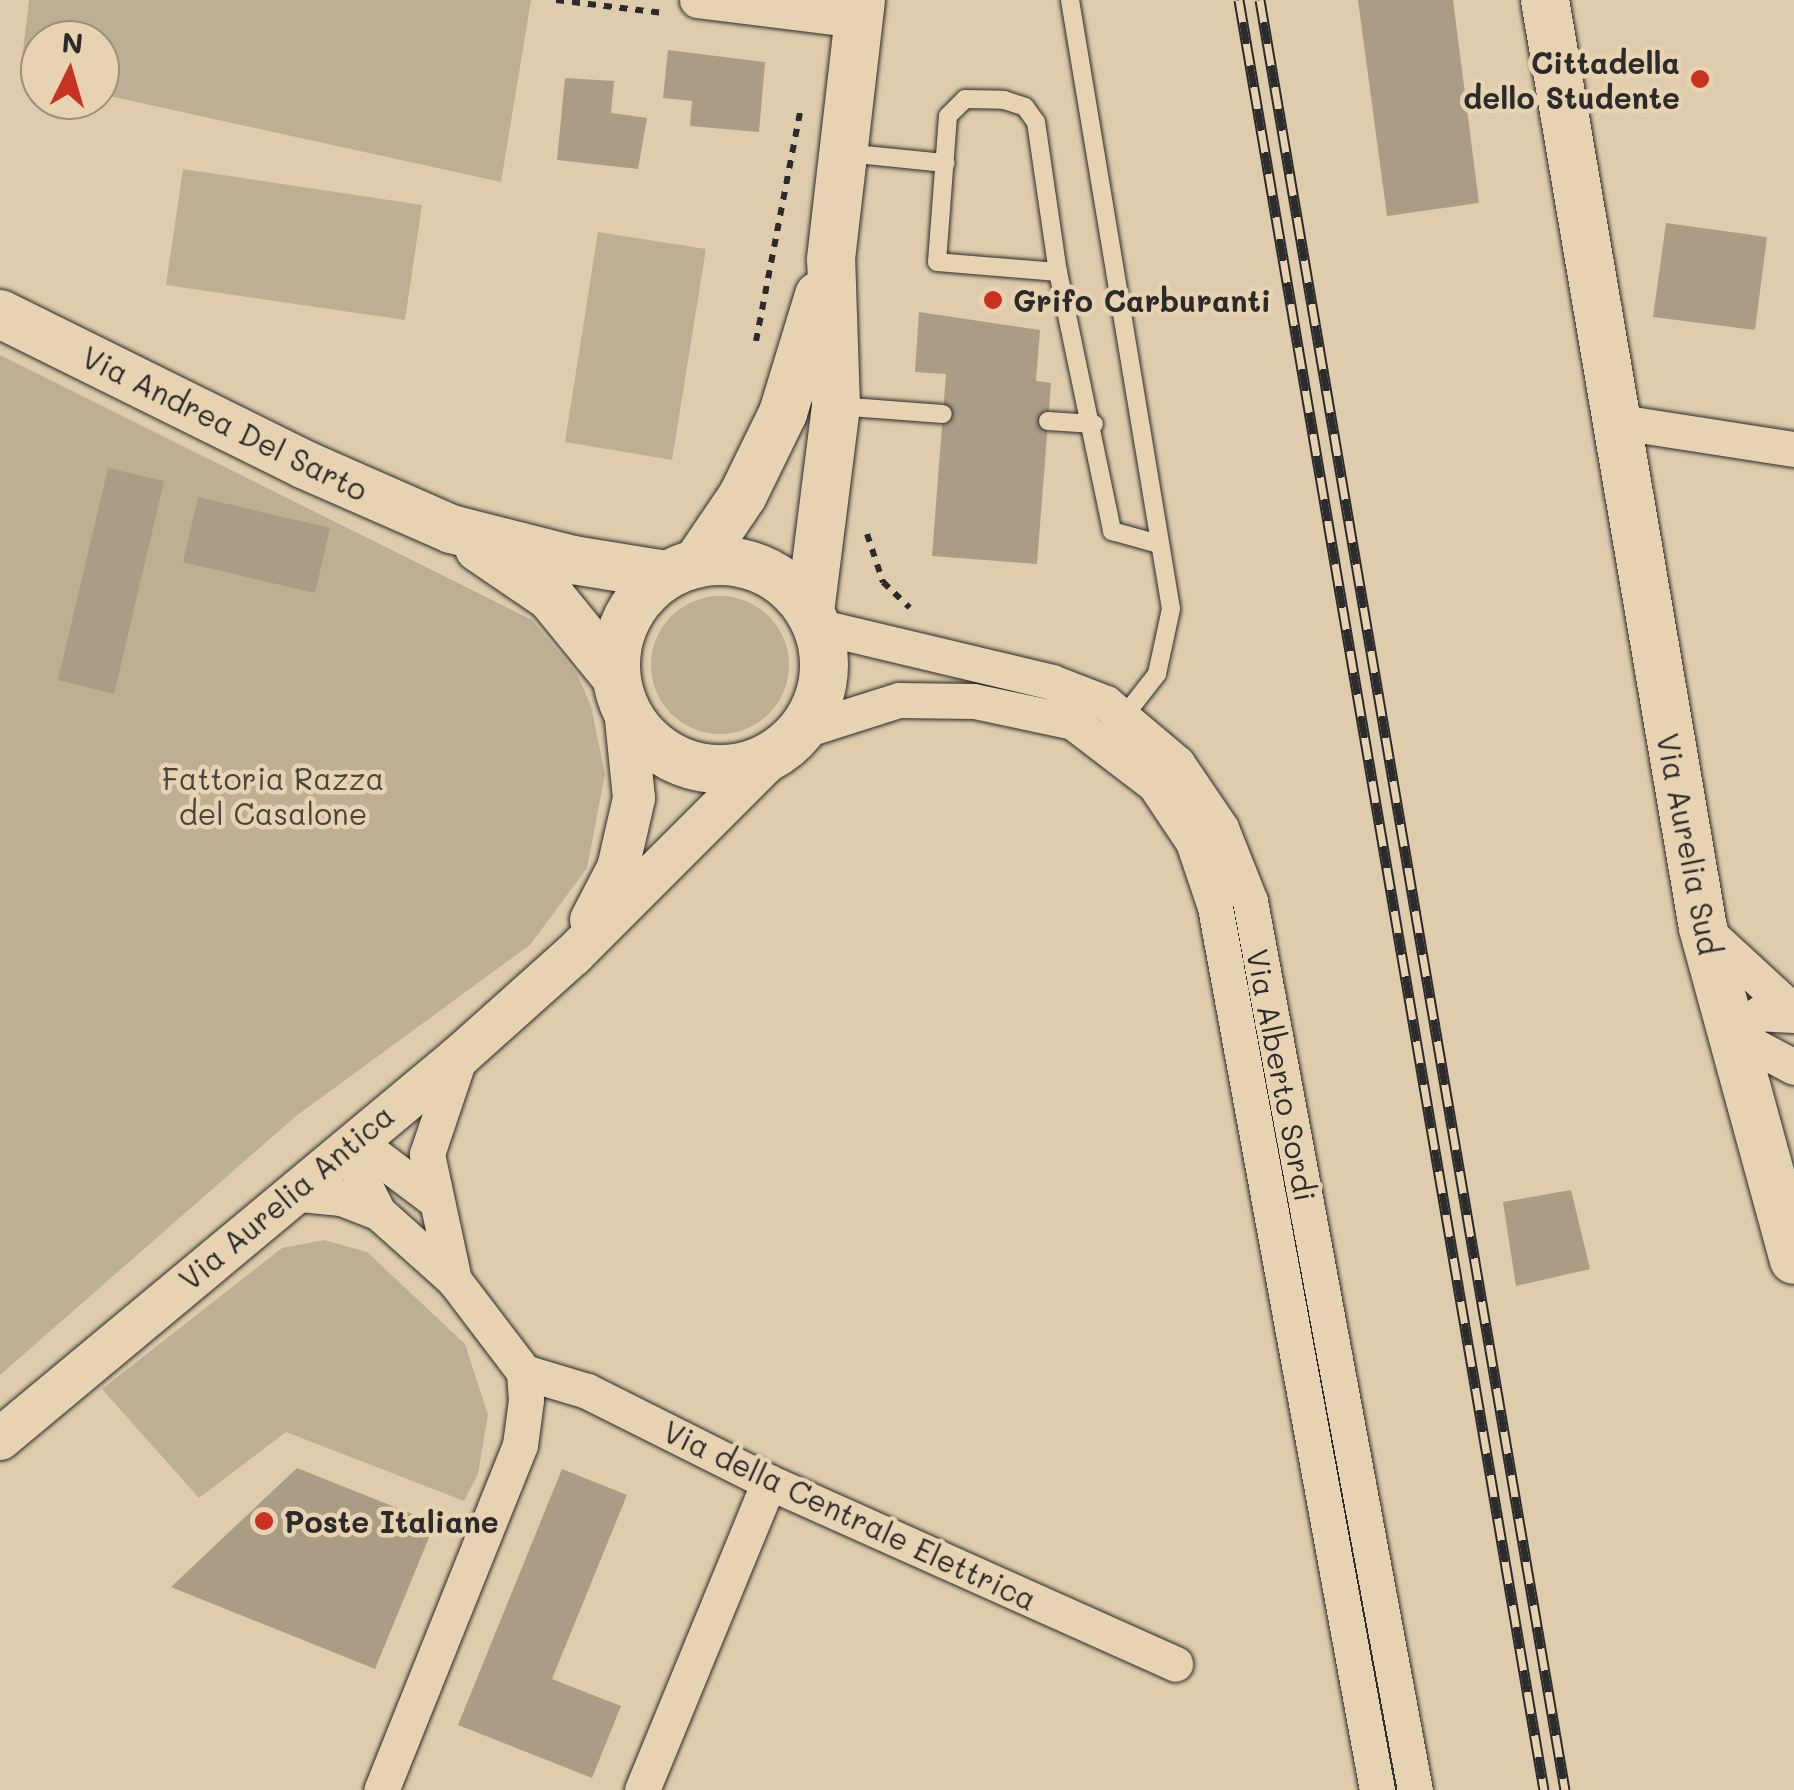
<!DOCTYPE html>
<style>
body{margin:0}
#map{position:relative;width:1794px;height:1790px;overflow:hidden;background:#dfccac;font-family:Mali,sans-serif}
div>[style]{position:absolute}
[style*='--x']{left:calc(var(--x)*1px);top:calc(var(--y)*1px);width:calc(var(--w)*1px);rotate:calc(var(--a)*1deg)}
.green>*{inset:0;background:#beaf94}
.round{border-radius:50%}
.building>*{inset:0;background:#aa9c85}
.path>*{height:6px;margin-top:-3px;transform-origin:0;background:repeating-linear-gradient(90deg,#2b2b2b 0 8px,transparent 0 16px)}
.roads{filter:drop-shadow(0 0 2px #2b2b2b) drop-shadow(0 0 2px #2b2b2b)}
.service>*{height:18px;margin:-9px;padding:0 9px;transform-origin:9px;border-radius:9px;background:#e7d3b1}
.minor>*{height:35px;margin:-17.5px;padding:0 17.5px;transform-origin:17.5px;border-radius:17.5px;background:#e7d3b1}
.tertiary>*{height:42px;margin:-21px;padding:0 21px;transform-origin:21px;border-radius:21px;background:#e7d3b1}
.secondary>*{height:48px;margin:-24px;padding:0 24px;transform-origin:24px;border-radius:24px;background:#e7d3b1}
.secondary>.ring{margin:-24px;padding:0;box-sizing:content-box;background:none;border:48px solid #e7d3b1;border-radius:50%}
.rail>*{height:11px;margin-top:-5.5px;transform-origin:0;background:repeating-linear-gradient(90deg,#e7d3b1 0 22px,#2b2b2b 0 44px);box-sizing:border-box;border-block:2px solid #2b2b2b}
.dots>*{width:28px;height:28px;translate:-50% -50%;box-sizing:border-box;border:5px solid #e7d3b1;border-radius:50%}
span{translate:-50% -50%;white-space:nowrap;text-align:center;line-height:1.15;-webkit-text-stroke:9px #e7d3b1;paint-order:stroke}
.poi-label{font-size:30px;color:#2b2b2b;font-weight:700}
.right{translate:-100% -50%;text-align:right}
.left{translate:0 -50%;text-align:left}
.street-label{font-size:30px;color:#2b2b2b}
.park-label{font-size:30px;color:#484540}
.north{position:absolute;left:20px;top:20px;width:100px;height:100px;box-sizing:border-box;background:#e7d3b1;border:2px solid #9c907b;border-radius:50%;rotate:5deg;font-size:28px;font-weight:700;line-height:40px;text-align:center;color:#2b2b2b}
.north::after{content:'';display:block;margin:auto;width:35px;height:45px;background:#c8321e;clip-path:polygon(50% 0,100% 100%,50% 72%,0 100%)}
</style>
<div id="map">
<div class="green">
<i style="clip-path:polygon(29px 0,531px 0,501px 182px,100px 94px,100px 40px,40px 40px,40px 81px,20px 77px)"></i>
<i style="clip-path:polygon(183px 169px,422px 205px,405px 320px,166px 285px)"></i>
<i style="clip-path:polygon(598px 232px,706px 249px,672px 460px,565px 442px)"></i>
<i style="clip-path:polygon(0 355px,532px 620px,577px 674px,591px 706px,605px 774px,587px 868px,530px 945px,296px 1116px,0 1375px)"></i>
<i class="round" style="left:651px;top:596px;width:138px;height:138px"></i>
<i style="clip-path:polygon(324px 1240px,367px 1252px,465px 1344px,488px 1415px,478px 1474px,464px 1501px,286px 1432px,199px 1498px,102px 1389px,282px 1248px)"></i>
</div>
<div class="building">
<i style="clip-path:polygon(1358px 0,1453px 0,1479px 203px,1387px 216px)"></i>
<i style="clip-path:polygon(668px 50px,765px 62px,759px 132px,690px 126px,692px 101px,663px 98px)"></i>
<i style="clip-path:polygon(565px 78px,614px 81px,611px 113px,647px 118px,638px 169px,557px 160px)"></i>
<i style="clip-path:polygon(1666px 223px,1767px 237px,1755px 330px,1653px 317px)"></i>
<i style="clip-path:polygon(919px 312px,1040px 330px,1036px 381px,1051px 383px,1037px 564px,932px 556px,946px 374px,915px 372px)"></i>
<i style="clip-path:polygon(108px 468px,164px 481px,114px 694px,58px 680px)"></i>
<i style="clip-path:polygon(198px 497px,330px 528px,315px 593px,183px 562px)"></i>
<i style="clip-path:polygon(1571px 1190px,1590px 1269px,1516px 1286px,1503px 1202px)"></i>
<i style="clip-path:polygon(297px 1468px,435px 1523px,375px 1669px,171px 1587px)"></i>
<i style="clip-path:polygon(562px 1469px,627px 1495px,552px 1679px,621px 1706px,592px 1778px,458px 1725px)"></i>
</div>
<div class="path">
<i style="--x:556;--y:0;--w:108;--a:6.9"></i>
<i style="--x:756;--y:341;--w:237;--a:-79.1"></i>
<i style="--x:867;--y:534;--w:51;--a:71.6"></i>
<i style="--x:883;--y:582;--w:37;--a:44"></i>
</div>
<div class="roads">
<div class="service">
<i style="--x:1070;--y:0;--w:617;--a:80.58"></i>
<i style="--x:1171;--y:609;--w:66;--a:102.2"></i>
<i style="--x:1157;--y:674;--w:52;--a:128"></i>
<i style="--x:846;--y:153;--w:100;--a:5.8"></i>
<i style="--x:1058;--y:272;--w:121;--a:-175.3"></i>
<i style="--x:937;--y:262;--w:146;--a:-85.7"></i>
<i style="--x:948;--y:116;--w:24;--a:-45"></i>
<i style="--x:965;--y:99;--w:39;--a:1"></i>
<i style="--x:1004;--y:100;--w:22;--a:18"></i>
<i style="--x:1025;--y:107;--w:19;--a:54"></i>
<i style="--x:1036;--y:122;--w:152;--a:81.7"></i>
<i style="--x:1058;--y:272;--w:265;--a:78.2"></i>
<i style="--x:1112;--y:531;--w:49;--a:15.5"></i>
<i style="--x:837;--y:406;--w:106;--a:4.3"></i>
<i style="--x:1048;--y:421;--w:46;--a:3.7"></i>
</div>
<div class="minor">
<i style="--x:697;--y:0;--w:162;--a:7.1"></i>
<i style="--x:1613;--y:421;--w:183;--a:8.8"></i>
<i style="--x:817;--y:626;--w:242;--a:13.4"></i>
<i style="--x:1052;--y:682;--w:58;--a:21.3"></i>
<i style="--x:1106;--y:703;--w:93;--a:40.2"></i>
<i style="--x:1177;--y:763;--w:78;--a:55.9"></i>
<i style="--x:1221;--y:828;--w:79;--a:68.3"></i>
<i style="--x:1250;--y:901;--w:904;--a:79.49"></i>
<i style="--x:801;--y:731;--w:103;--a:-17.6"></i>
<i style="--x:899;--y:700;--w:75;--a:0.8"></i>
<i style="--x:974;--y:701;--w:101;--a:12"></i>
<i style="--x:1073;--y:722;--w:103;--a:37.5"></i>
<i style="--x:1155;--y:785;--w:69;--a:56.3"></i>
<i style="--x:1193;--y:842;--w:69;--a:71.3"></i>
<i style="--x:1215;--y:907;--w:898;--a:79.6"></i>
<i style="--x:1703;--y:928;--w:124;--a:42.7"></i>
<i style="--x:1794;--y:1015;--w:34;--a:-177"></i>
<i style="--x:1760;--y:1013;--w:36;--a:146"></i>
<i style="--x:1730;--y:1033;--w:72;--a:28"></i>
<i style="--x:355;--y:1140;--w:36;--a:82"></i>
<i style="--x:360;--y:1176;--w:40;--a:63.4"></i>
<i style="--x:378;--y:1212;--w:102;--a:41.8"></i>
<i style="--x:454;--y:1280;--w:116;--a:52.7"></i>
<i style="--x:524;--y:1372;--w:28;--a:86"></i>
<i style="--x:526;--y:1400;--w:45;--a:97.6"></i>
<i style="--x:520;--y:1445;--w:372;--a:111.9"></i>
<i style="--x:355;--y:1140;--w:95;--a:36.9"></i>
<i style="--x:291;--y:1193;--w:50;--a:5.7"></i>
<i style="--x:341;--y:1198;--w:40;--a:21"></i>
<i style="--x:454;--y:1280;--w:129;--a:-102.1"></i>
<i style="--x:427;--y:1154;--w:103;--a:-71.4"></i>
<i style="--x:524;--y:1372;--w:66;--a:16.8"></i>
<i style="--x:587;--y:1391;--w:203;--a:26.6"></i>
<i style="--x:769;--y:1482;--w:445;--a:24.1"></i>
<i style="--x:642;--y:1790;--w:333;--a:-67.6"></i>
</div>
<div class="tertiary">
<i style="--x:591;--y:920;--w:59;--a:-62.6"></i>
<i style="--x:618;--y:868;--w:72;--a:-77.1"></i>
<i style="--x:634;--y:798;--w:88;--a:-95.8"></i>
<i style="--x:0;--y:1439;--w:599;--a:-39.78"></i>
<i style="--x:460;--y:1056;--w:152;--a:-41.8"></i>
<i style="--x:573;--y:955;--w:284;--a:-45"></i>
</div>
<div class="secondary">
<i style="--x:1545;--y:0;--w:941;--a:80.34"></i>
<i style="--x:1703;--y:928;--w:344;--a:74.7"></i>
<i style="--x:0;--y:314;--w:338;--a:26.3"></i>
<i style="--x:303;--y:464;--w:162;--a:23.7"></i>
<i style="--x:451;--y:529;--w:126;--a:14.3"></i>
<i style="--x:573;--y:560;--w:94;--a:9.2"></i>
<i style="--x:479;--y:548;--w:87;--a:34.2"></i>
<i style="--x:551;--y:597;--w:103;--a:50.9"></i>
<i class="ring" style="left:616px;top:561px;width:160px;height:160px"></i>
<i style="--x:697;--y:563;--w:82;--a:-55.9"></i>
<i style="--x:743;--y:495;--w:91;--a:-64"></i>
<i style="--x:783;--y:413;--w:123;--a:-73"></i>
<i style="--x:810;--y:612;--w:208;--a:-82.8"></i>
<i style="--x:836;--y:406;--w:147;--a:-91.9"></i>
<i style="--x:831;--y:259;--w:261;--a:-83.4"></i>
</div>
</div>
<div class="rail">
<i style="--x:1239;--y:0;--w:1816;--a:80.33"></i>
<i style="--x:1260;--y:0;--w:1816;--a:80.33"></i>
</div>
<div class="dots">
<i style="left:1700px;top:79px;background:#c8321e"></i>
<i style="left:993px;top:300px;background:#c8321e"></i>
<i style="left:264px;top:1521px;background:#c8321e"></i>
</div>
<div class="poi-label">
<span class="right" style="left:1680px;top:79px">Cittadella<br>dello Studente</span>
<span class="left" style="left:1013px;top:300px">Grifo Carburanti</span>
<span class="left" style="left:284px;top:1521px">Poste Italiane</span>
</div>
<div class="street-label">
<span style="left:225px;top:423px;rotate:26deg">Via Andrea Del Sarto</span>
<span style="left:1689px;top:844px;rotate:79deg">Via Aurelia Sud</span>
<span style="left:1282px;top:1075px;rotate:79deg">Via Alberto Sordi</span>
<span style="left:286px;top:1197px;rotate:-40deg">Via Aurelia Antica</span>
<span style="left:850px;top:1515px;rotate:25deg">Via della Centrale Elettrica</span>
</div>
<div class="park-label">
<span style="left:273px;top:795px">Fattoria Razza<br>del Casalone</span>
</div>
<div class="north">N</div>
</div>
